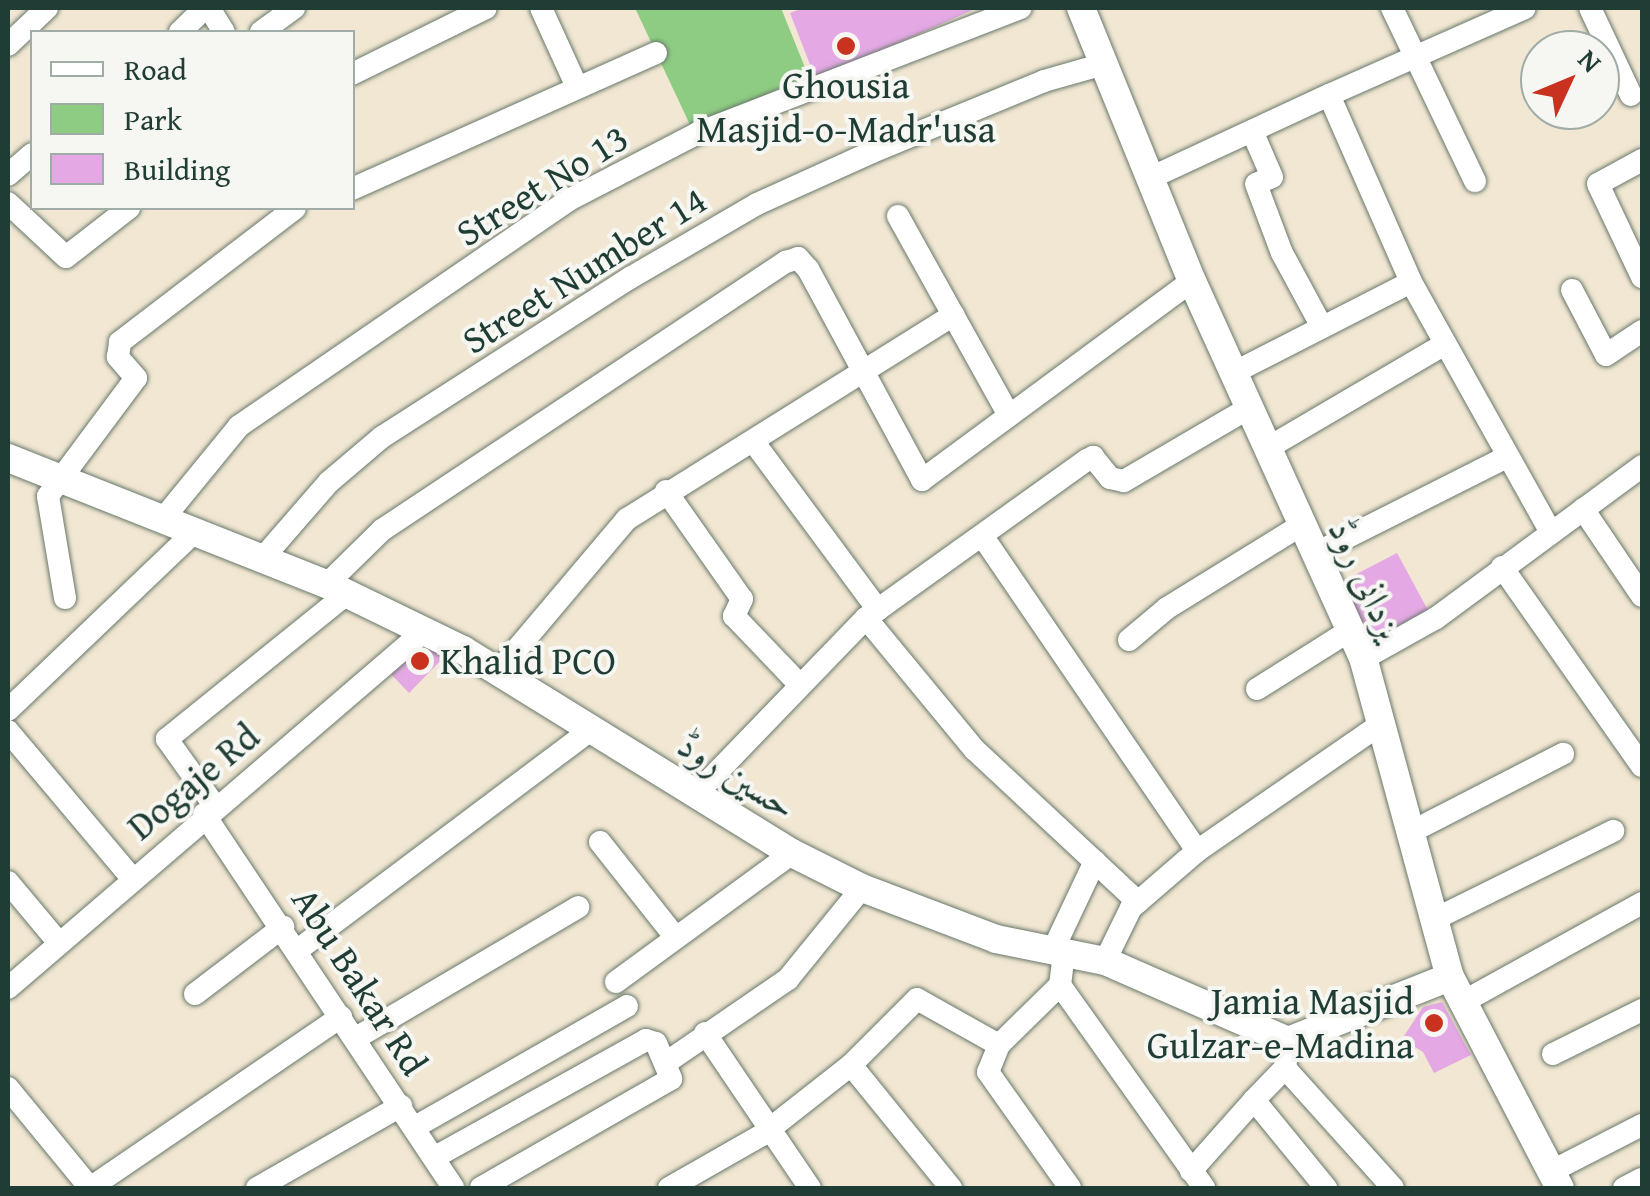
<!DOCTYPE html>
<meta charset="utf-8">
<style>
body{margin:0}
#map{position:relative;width:1650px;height:1196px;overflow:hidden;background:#f1e7d2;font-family:"Gentium Book Plus",Amiri,serif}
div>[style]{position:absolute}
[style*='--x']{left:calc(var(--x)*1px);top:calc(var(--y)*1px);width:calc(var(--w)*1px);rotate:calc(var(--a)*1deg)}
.green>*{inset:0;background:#8ecc83}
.building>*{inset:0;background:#e4a9e4}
.roads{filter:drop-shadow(0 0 2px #68786b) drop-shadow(0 0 2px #68786b)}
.minor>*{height:22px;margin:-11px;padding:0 11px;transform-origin:11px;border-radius:11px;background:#fff}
.tertiary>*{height:28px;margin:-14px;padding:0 14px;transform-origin:14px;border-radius:14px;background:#fff}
.dots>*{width:28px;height:28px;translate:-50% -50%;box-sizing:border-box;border:5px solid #f6f6f2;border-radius:50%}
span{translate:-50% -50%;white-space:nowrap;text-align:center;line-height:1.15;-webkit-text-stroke:8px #f6f6f2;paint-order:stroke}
.poi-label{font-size:38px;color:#1f3d34}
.left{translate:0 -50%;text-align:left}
.right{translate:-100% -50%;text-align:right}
.street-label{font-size:38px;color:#1f3d34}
.frame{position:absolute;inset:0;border:10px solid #1f3d34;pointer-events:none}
.legend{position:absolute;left:30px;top:30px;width:325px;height:180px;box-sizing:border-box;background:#f6f6f2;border:2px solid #a0aca6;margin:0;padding:12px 18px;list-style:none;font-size:30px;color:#1f3d34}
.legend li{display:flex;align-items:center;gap:20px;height:50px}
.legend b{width:50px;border:2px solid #a0aca6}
.north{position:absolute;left:1520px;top:30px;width:100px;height:100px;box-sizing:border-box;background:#f6f6f2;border:2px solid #a0aca6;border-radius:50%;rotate:46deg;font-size:28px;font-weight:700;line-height:40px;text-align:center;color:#1f3d34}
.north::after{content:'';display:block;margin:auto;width:35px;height:45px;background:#c8321e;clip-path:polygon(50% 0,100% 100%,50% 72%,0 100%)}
</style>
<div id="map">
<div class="green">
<i style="clip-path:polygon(635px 8px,781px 8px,808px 75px,692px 129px)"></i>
</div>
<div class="building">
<i style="clip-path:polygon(803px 8px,977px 8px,816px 80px,790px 13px)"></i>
<i style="clip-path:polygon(1397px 553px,1429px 612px,1378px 641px,1359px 635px,1343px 581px)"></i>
<i style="clip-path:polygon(425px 636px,451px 650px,409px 693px,389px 672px)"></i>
<i style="clip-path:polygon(1442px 1002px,1471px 1055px,1434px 1073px,1423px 1052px,1402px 1039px,1423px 1007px)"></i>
</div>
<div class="roads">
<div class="minor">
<i style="--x:209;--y:8;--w:28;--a:58"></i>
<i style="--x:541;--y:8;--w:87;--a:65.5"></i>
<i style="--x:1392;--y:8;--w:192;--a:64.4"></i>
<i style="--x:1590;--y:8;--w:96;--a:64.8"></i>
<i style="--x:180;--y:32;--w:35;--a:-44"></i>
<i style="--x:261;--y:32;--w:41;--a:-36"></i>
<i style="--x:8;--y:45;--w:54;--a:-43.5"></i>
<i style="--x:352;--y:74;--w:149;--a:-26.2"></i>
<i style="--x:1329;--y:95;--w:214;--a:-23.9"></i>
<i style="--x:1252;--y:131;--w:50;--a:66.5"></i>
<i style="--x:1272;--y:177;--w:17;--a:156"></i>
<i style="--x:1256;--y:184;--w:74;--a:69.4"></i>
<i style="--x:1282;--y:253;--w:82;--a:61.6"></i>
<i style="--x:1642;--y:160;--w:50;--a:151.4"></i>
<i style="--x:1598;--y:184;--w:103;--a:64.7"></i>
<i style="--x:8;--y:175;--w:32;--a:-41"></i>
<i style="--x:1148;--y:179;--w:200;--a:-24.9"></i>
<i style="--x:1329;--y:95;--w:204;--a:66.3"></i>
<i style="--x:352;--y:189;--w:333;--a:-24.1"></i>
<i style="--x:8;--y:203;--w:79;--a:43"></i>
<i style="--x:66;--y:257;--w:80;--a:-37.9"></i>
<i style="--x:898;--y:216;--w:227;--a:60.9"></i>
<i style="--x:1572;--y:290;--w:73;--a:62.4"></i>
<i style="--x:1606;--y:355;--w:43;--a:-33.7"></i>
<i style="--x:1237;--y:371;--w:195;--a:-27.1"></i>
<i style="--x:1411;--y:282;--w:287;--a:60.8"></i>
<i style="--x:753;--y:441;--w:210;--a:53.5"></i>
<i style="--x:1266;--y:449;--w:205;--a:-30.4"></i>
<i style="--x:666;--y:491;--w:132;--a:54.9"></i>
<i style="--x:742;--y:599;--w:19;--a:115"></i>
<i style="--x:734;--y:616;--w:94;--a:46.3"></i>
<i style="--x:1583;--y:509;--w:105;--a:55.9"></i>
<i style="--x:163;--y:519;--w:120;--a:-50.7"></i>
<i style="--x:239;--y:426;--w:398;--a:-34.4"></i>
<i style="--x:567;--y:201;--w:148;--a:-27.4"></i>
<i style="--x:698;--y:133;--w:346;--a:-21.2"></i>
<i style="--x:983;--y:537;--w:380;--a:55.7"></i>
<i style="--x:1314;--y:554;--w:216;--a:-26.7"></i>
<i style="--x:262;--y:559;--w:102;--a:-49"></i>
<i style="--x:329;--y:482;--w:70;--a:-40.3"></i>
<i style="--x:382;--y:437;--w:295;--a:-32.7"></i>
<i style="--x:630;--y:278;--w:147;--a:-30.2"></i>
<i style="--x:757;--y:204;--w:126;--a:-24.3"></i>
<i style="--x:872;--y:152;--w:186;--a:-22.4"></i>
<i style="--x:1044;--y:81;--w:58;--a:-15.9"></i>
<i style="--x:1502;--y:567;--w:243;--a:54.9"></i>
<i style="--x:327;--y:584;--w:77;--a:-44.5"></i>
<i style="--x:382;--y:530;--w:485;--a:-33.6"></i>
<i style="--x:786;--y:262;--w:13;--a:-18"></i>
<i style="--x:798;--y:258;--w:15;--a:48"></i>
<i style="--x:808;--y:269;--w:240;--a:61.6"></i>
<i style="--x:922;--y:480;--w:335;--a:-36.4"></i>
<i style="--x:65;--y:598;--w:103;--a:-99.5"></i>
<i style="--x:48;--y:496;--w:147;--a:-53.3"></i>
<i style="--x:136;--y:378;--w:28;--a:-131"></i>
<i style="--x:118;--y:357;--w:15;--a:-82"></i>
<i style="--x:120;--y:342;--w:220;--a:-37.4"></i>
<i style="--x:866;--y:618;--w:171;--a:50.5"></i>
<i style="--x:975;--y:750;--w:223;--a:43"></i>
<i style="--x:1129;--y:640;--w:50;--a:-40.1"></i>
<i style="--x:1167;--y:608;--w:156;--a:-31.7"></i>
<i style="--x:1363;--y:659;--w:84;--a:-29.3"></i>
<i style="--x:1436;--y:618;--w:256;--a:-36.4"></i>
<i style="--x:501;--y:668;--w:195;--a:-49.8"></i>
<i style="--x:627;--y:519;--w:385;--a:-32"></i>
<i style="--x:1257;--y:689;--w:109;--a:-32.2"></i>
<i style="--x:8;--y:710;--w:257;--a:-43.7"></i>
<i style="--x:8;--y:731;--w:192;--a:49.9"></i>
<i style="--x:697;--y:793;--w:243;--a:-46"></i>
<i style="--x:866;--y:618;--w:272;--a:-35.6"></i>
<i style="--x:1087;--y:460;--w:7;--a:-27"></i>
<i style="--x:1093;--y:457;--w:27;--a:51"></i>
<i style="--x:1110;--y:478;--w:14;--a:12"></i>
<i style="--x:1124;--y:481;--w:145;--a:-30.3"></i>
<i style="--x:214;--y:805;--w:81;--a:-125.5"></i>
<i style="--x:167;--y:739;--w:231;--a:-38.9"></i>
<i style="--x:204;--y:814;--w:449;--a:56.3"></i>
<i style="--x:1411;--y:832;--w:171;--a:-27.2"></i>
<i style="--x:600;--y:842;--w:122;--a:51.6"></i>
<i style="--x:8;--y:882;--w:80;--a:50.1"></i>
<i style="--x:1435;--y:919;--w:199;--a:-26.3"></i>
<i style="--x:299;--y:949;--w:366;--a:-36.9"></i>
<i style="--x:1053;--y:950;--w:98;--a:-64.7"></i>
<i style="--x:1064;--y:953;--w:32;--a:97"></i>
<i style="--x:1060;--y:985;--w:249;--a:54.6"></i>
<i style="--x:1105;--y:961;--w:59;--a:-63.9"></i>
<i style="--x:1131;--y:908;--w:87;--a:-40.8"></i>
<i style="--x:1197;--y:851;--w:224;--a:-34.6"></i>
<i style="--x:616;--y:982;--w:218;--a:-36.2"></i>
<i style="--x:1060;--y:985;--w:86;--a:135.5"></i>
<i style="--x:999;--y:1045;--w:29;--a:112"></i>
<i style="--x:988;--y:1072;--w:142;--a:54.7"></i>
<i style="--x:8;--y:988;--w:548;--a:-40.64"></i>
<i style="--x:195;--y:994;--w:111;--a:-37.3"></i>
<i style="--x:1461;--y:1003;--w:207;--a:-28.9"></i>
<i style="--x:705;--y:1033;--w:187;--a:55.9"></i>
<i style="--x:356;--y:1038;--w:258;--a:-30.5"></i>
<i style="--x:1288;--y:1041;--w:27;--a:96"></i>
<i style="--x:1285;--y:1068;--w:45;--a:134.1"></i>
<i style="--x:1254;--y:1100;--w:114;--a:50.7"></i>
<i style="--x:1553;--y:1054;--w:99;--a:-26.3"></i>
<i style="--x:667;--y:1062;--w:147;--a:-34.4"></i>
<i style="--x:788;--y:979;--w:117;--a:-50.9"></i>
<i style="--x:851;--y:1065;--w:93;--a:-45"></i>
<i style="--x:917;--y:999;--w:94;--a:29.3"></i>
<i style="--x:1285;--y:1068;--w:161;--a:48"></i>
<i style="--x:8;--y:1088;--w:129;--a:50.6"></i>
<i style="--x:90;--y:1188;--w:304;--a:-34.3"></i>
<i style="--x:415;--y:1127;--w:244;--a:-29.7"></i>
<i style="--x:435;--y:1157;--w:241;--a:-29"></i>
<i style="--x:646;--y:1040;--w:10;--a:17"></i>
<i style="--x:656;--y:1043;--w:39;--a:67"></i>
<i style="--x:671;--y:1079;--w:219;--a:150.2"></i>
<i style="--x:1191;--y:1171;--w:95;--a:-48.4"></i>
<i style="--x:1550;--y:1172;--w:103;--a:-27.1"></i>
<i style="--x:257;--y:1188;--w:166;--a:-29.7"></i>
<i style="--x:669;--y:1188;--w:107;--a:-29.7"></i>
<i style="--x:762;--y:1135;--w:113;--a:-38.2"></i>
<i style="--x:851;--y:1065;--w:159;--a:50.9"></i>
<i style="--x:1624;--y:1188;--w:20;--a:-27"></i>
</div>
<div class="tertiary">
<i style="--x:1081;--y:8;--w:295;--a:67.9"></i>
<i style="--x:1192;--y:281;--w:417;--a:65.6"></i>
<i style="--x:1364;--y:661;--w:327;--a:74.8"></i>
<i style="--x:1450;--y:977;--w:238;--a:62.5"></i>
<i style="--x:8;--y:458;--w:343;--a:21.6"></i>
<i style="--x:327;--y:584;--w:151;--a:25.9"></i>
<i style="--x:463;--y:650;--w:387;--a:31.7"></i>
<i style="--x:792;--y:853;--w:78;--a:26.6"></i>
<i style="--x:862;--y:888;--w:143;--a:20.8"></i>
<i style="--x:996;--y:939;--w:111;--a:11.4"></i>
<i style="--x:1105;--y:961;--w:200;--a:23.6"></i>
<i style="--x:1288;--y:1041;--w:174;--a:-21.6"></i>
</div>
</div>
<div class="dots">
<i style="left:846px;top:46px;background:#c8321e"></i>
<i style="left:420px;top:661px;background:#c8321e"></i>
<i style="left:1434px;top:1023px;background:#c8321e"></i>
</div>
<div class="poi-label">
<span style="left:846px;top:107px">Ghousia<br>Masjid-o-Madr'usa</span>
<span class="left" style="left:440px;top:661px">Khalid PCO</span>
<span class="right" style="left:1414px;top:1023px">Jamia Masjid<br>Gulzar-e-Madina</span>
</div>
<div class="street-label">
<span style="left:542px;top:185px;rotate:-32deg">Street No 13</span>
<span style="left:584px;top:270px;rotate:-32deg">Street Number 14</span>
<span style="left:1366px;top:579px;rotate:65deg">یزدانی روڈ</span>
<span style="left:737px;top:775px;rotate:32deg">حسین روڈ</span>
<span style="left:193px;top:781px;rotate:-40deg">Dogaje Rd</span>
<span style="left:360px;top:981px;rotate:57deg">Abu Bakar Rd</span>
</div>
<div class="frame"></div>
<ul class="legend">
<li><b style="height:12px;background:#fff"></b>Road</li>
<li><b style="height:28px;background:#8ecc83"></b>Park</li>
<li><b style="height:28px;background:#e4a9e4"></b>Building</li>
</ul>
<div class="north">N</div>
</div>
